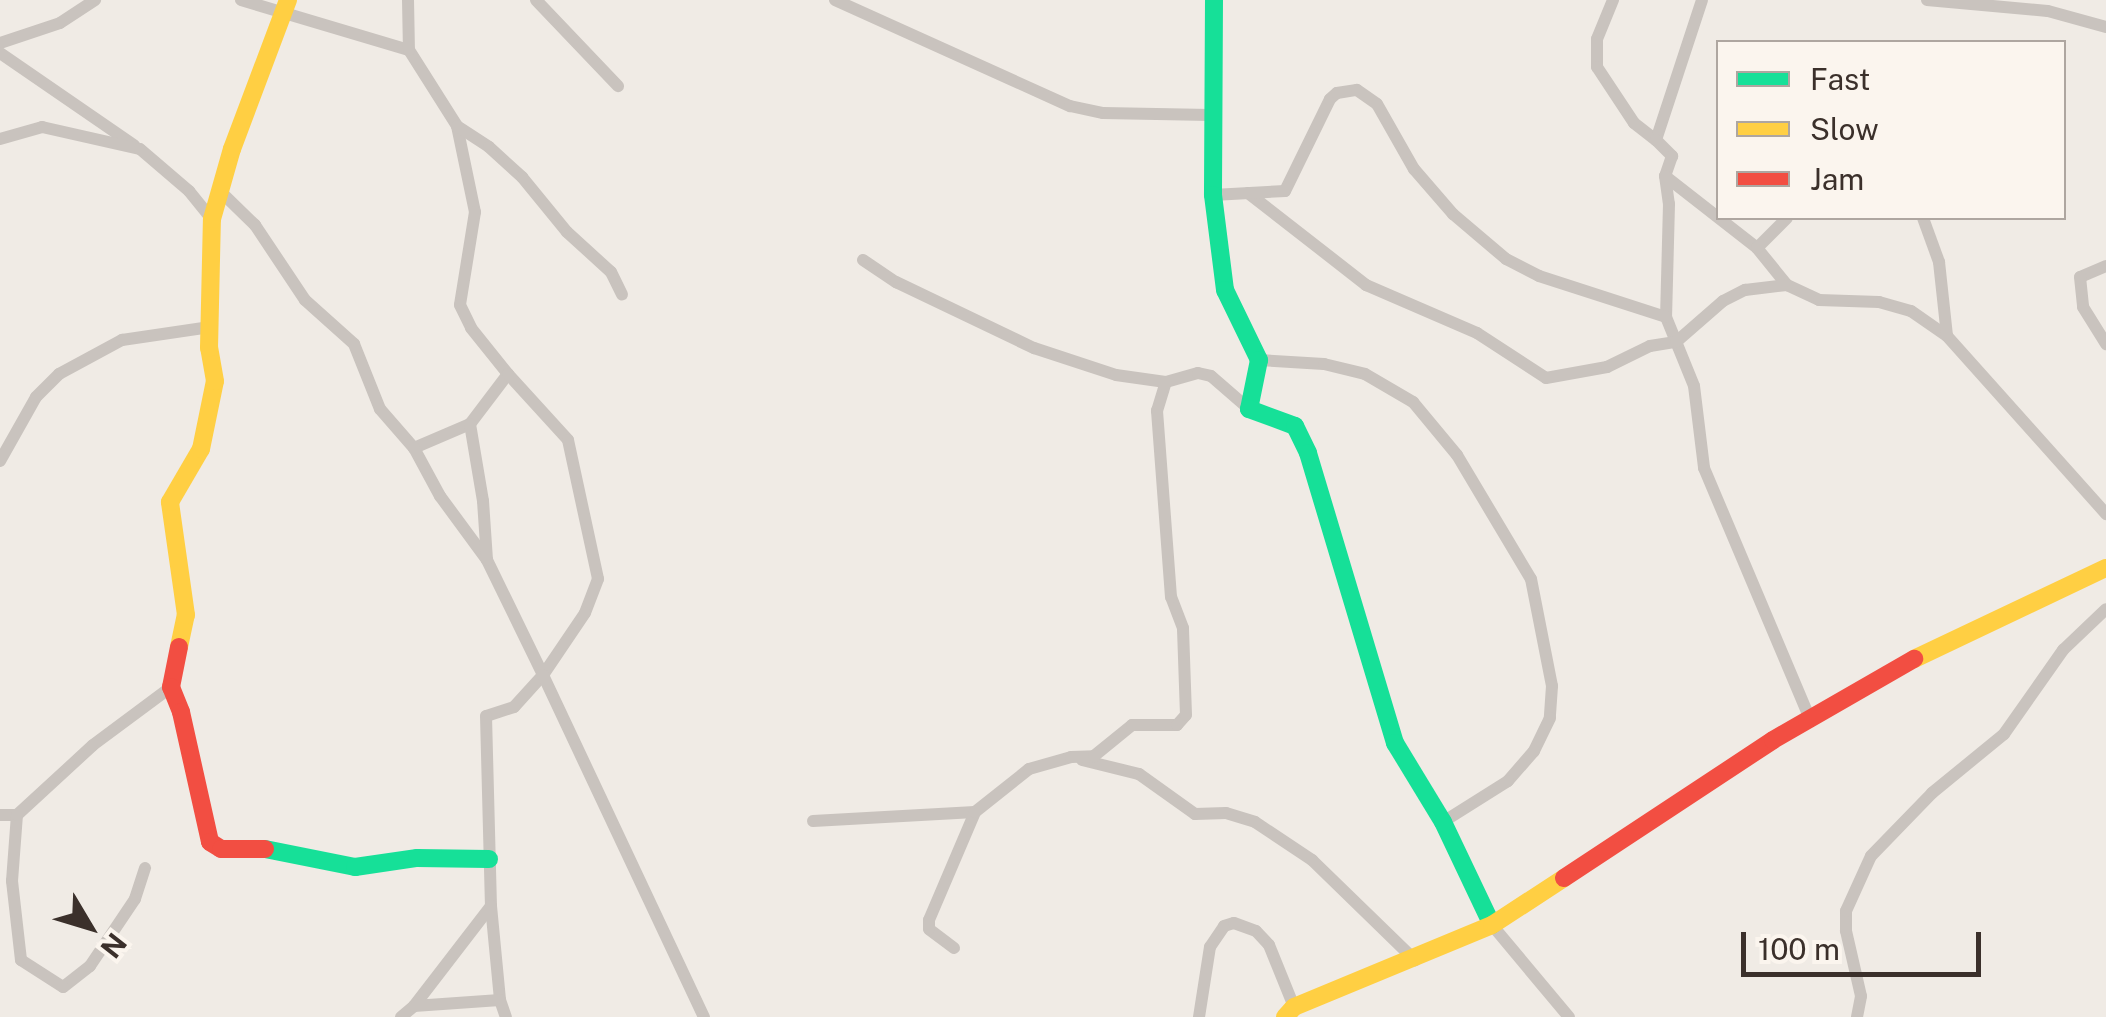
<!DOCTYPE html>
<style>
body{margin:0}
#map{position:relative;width:2106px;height:1017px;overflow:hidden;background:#f0ebe5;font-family:"Public Sans",sans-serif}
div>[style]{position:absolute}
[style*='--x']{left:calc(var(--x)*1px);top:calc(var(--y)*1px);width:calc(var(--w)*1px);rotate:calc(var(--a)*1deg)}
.street>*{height:12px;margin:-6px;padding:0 6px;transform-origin:6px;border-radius:6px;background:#c9c3be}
.fast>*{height:18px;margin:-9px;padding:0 9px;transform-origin:9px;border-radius:9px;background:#16e098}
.slow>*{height:18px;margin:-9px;padding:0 9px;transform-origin:9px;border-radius:9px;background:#ffcf43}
.jam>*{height:18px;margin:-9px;padding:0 9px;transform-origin:9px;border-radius:9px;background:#f24e42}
span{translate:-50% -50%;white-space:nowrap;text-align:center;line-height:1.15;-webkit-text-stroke:8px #fbf5ee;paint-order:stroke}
.legend{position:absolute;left:1716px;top:40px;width:350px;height:180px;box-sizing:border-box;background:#fbf5ee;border:2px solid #aea6a0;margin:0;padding:12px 18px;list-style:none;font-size:30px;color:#3b302b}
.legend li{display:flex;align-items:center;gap:20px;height:50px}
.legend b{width:50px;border:2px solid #aea6a0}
.north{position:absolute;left:40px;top:877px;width:100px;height:100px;-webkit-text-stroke:8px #fbf5ee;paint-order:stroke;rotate:128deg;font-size:28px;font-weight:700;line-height:40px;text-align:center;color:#3b302b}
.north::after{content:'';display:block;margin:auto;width:35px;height:45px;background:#3b302b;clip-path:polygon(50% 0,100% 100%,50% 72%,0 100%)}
.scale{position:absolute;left:1741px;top:932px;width:240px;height:45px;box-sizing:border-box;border:5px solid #3b302b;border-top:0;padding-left:12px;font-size:30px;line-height:35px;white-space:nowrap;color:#3b302b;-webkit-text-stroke:8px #fbf5ee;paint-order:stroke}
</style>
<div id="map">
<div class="street">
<i style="--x:241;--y:0;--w:175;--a:16.6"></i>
<i style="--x:409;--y:50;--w:90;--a:57.7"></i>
<i style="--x:457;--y:126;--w:88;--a:78.2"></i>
<i style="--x:475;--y:212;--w:94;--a:99.2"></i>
<i style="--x:460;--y:305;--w:25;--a:64"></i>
<i style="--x:471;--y:328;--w:59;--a:51.2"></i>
<i style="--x:508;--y:374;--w:63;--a:127.2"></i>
<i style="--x:470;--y:424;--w:61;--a:156.8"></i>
<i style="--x:408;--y:0;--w:50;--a:88.9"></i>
<i style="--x:536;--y:0;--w:119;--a:46.4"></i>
<i style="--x:835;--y:0;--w:258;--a:24.3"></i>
<i style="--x:1070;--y:106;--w:34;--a:12"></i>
<i style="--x:1103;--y:113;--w:107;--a:1.1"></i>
<i style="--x:1613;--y:0;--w:42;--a:112.3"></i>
<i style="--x:1597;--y:39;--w:28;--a:90"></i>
<i style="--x:1597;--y:67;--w:67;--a:56.5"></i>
<i style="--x:1634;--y:123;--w:28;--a:38"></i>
<i style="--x:1656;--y:140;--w:147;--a:-71.8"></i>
<i style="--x:1927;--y:0;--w:121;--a:5.2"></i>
<i style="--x:2048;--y:11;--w:60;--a:15.4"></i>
<i style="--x:0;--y:43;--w:63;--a:-18.4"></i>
<i style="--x:60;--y:23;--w:42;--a:-33.3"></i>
<i style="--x:0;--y:53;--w:163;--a:34.5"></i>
<i style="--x:457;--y:126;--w:38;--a:33"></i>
<i style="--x:489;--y:147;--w:45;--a:42.3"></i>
<i style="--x:522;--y:177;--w:71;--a:50.7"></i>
<i style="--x:567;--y:232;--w:59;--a:42.3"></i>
<i style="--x:611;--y:272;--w:25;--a:64"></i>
<i style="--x:0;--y:139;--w:44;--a:-15.9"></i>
<i style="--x:42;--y:127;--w:100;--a:12.7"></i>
<i style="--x:140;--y:149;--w:65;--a:40.6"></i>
<i style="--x:189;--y:191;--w:36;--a:51"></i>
<i style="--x:1656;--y:140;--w:23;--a:45"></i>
<i style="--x:1672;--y:156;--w:21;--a:109"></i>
<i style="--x:1665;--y:176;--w:28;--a:82"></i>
<i style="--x:1669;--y:204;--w:113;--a:91.5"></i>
<i style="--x:1666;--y:317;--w:74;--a:67.9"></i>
<i style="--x:1694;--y:386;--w:83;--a:83"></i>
<i style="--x:1704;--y:468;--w:272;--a:67.1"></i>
<i style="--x:1665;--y:176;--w:117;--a:38"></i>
<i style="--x:1757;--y:248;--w:48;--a:51"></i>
<i style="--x:1787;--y:285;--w:35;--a:25"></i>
<i style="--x:1819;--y:300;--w:60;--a:1.9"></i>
<i style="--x:1879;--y:302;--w:33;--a:16"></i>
<i style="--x:1911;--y:311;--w:44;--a:34.8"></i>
<i style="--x:1947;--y:336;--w:239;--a:48.2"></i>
<i style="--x:220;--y:191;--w:49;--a:44.2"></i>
<i style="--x:255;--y:225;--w:90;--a:56.3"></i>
<i style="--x:305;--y:300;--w:66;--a:41.9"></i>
<i style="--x:354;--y:344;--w:70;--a:68.2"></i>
<i style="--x:380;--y:409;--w:52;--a:48.9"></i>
<i style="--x:414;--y:448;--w:55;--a:61.6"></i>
<i style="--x:440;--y:496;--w:79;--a:53.7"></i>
<i style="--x:487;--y:560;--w:128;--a:64"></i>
<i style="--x:543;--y:675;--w:43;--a:132.2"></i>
<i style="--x:514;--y:707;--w:29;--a:162"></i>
<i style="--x:486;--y:716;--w:190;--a:88.5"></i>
<i style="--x:491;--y:906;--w:94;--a:84.5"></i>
<i style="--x:500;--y:1000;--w:18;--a:71"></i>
<i style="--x:1248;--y:193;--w:150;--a:37.9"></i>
<i style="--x:1366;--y:285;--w:121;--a:23.4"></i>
<i style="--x:1477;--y:333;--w:82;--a:33.1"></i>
<i style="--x:1546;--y:378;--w:62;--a:-10.2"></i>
<i style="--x:1607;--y:367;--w:48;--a:-26"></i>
<i style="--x:1650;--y:346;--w:26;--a:-9"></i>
<i style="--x:1676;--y:342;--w:62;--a:-41.1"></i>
<i style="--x:1723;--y:301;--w:25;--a:-27"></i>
<i style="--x:1745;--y:290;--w:42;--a:-6.8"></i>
<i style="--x:1213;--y:195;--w:72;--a:-3.2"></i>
<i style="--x:1285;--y:191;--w:102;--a:-63.9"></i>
<i style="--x:1330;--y:99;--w:9;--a:-41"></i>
<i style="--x:1337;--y:93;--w:20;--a:-9"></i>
<i style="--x:1357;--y:90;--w:24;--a:35"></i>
<i style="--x:1377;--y:104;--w:75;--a:60.4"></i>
<i style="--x:1414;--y:169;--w:60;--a:49.1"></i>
<i style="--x:1453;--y:214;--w:70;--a:40.3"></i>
<i style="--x:1506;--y:259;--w:37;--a:27"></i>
<i style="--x:1539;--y:276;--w:133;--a:17.9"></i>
<i style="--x:1923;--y:218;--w:47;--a:70"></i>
<i style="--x:1939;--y:262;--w:74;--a:83.8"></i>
<i style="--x:1757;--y:248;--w:42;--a:-45"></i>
<i style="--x:863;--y:260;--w:40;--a:34"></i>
<i style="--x:896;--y:282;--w:153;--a:25.6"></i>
<i style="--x:1034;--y:348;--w:86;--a:18.2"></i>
<i style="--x:1116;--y:375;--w:50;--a:8"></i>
<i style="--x:1166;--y:382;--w:33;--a:-16"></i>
<i style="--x:1198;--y:373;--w:13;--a:13"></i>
<i style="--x:1211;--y:376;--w:50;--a:41"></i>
<i style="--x:2106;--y:266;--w:28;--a:157"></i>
<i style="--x:2080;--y:277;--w:30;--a:84"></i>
<i style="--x:2083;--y:307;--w:44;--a:58.1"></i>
<i style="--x:1259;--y:360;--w:65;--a:3.5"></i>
<i style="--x:1324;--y:364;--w:42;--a:13.7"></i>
<i style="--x:1365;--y:374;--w:56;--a:30.3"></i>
<i style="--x:1413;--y:402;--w:69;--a:50.3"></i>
<i style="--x:1457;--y:455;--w:144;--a:59.2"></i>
<i style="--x:1531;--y:579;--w:109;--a:78.9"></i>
<i style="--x:1552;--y:686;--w:32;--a:94"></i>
<i style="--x:1550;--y:718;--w:37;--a:116"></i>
<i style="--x:1534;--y:751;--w:40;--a:131"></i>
<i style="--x:1508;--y:781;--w:77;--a:147.8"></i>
<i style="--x:508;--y:374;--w:89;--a:47.7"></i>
<i style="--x:568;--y:440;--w:142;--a:77.8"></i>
<i style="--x:598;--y:579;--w:36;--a:111"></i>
<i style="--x:585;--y:613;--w:75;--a:124.1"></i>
<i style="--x:543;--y:675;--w:378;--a:64.8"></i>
<i style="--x:470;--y:424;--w:78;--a:80.4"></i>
<i style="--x:483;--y:501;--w:59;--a:86.1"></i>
<i style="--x:0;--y:461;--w:73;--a:-60.6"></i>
<i style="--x:36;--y:397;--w:33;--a:-45"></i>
<i style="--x:59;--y:374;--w:72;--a:-28.4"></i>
<i style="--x:122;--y:340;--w:89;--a:-8.4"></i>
<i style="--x:1082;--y:760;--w:59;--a:13.8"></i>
<i style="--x:1139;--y:774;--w:69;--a:35.5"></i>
<i style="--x:1195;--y:814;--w:31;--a:-2"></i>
<i style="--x:1226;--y:813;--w:30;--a:17"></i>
<i style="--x:1255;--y:822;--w:69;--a:33.7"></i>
<i style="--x:1312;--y:860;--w:144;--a:44.2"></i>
<i style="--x:0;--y:815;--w:17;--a:0"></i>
<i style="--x:813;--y:821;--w:162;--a:-3.2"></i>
<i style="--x:145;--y:868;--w:33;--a:108"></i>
<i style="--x:135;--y:899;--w:81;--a:123.9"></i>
<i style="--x:90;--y:966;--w:34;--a:142"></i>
<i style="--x:63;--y:987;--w:50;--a:-147.3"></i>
<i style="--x:21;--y:960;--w:80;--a:-96.5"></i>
<i style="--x:12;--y:881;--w:66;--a:-85.7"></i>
<i style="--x:17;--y:815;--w:103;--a:-42.6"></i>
<i style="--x:93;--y:745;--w:97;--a:-36.6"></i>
<i style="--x:1492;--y:925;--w:120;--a:50.1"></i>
<i style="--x:954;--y:948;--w:31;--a:-143"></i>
<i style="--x:929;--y:929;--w:9;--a:-90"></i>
<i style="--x:929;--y:920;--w:117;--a:-66.9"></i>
<i style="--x:975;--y:812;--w:69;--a:-38.5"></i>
<i style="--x:1029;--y:769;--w:44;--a:-15.9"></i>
<i style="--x:1071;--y:757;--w:23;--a:-2"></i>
<i style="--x:1094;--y:756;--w:49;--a:-39.2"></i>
<i style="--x:1132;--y:725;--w:45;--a:0"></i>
<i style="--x:1177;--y:725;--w:13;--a:-48"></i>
<i style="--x:1186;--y:715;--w:87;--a:-92"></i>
<i style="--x:1183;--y:628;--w:33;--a:-111"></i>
<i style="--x:1171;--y:597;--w:187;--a:-94.3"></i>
<i style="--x:1157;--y:411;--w:30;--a:-73"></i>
<i style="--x:414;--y:1006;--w:126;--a:-52.4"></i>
<i style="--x:401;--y:1017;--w:17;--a:-40"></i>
<i style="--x:414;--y:1006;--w:86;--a:-4"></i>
<i style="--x:1199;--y:1017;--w:71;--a:-81.1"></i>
<i style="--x:1210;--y:947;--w:25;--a:-56"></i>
<i style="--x:1224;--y:926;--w:10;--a:-17"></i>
<i style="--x:1234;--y:923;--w:23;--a:20"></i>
<i style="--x:1256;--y:931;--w:19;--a:47"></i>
<i style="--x:1269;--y:945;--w:67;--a:68"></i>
<i style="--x:1857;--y:1017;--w:21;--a:-79"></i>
<i style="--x:1861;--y:996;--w:67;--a:-103"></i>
<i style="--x:1846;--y:931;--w:20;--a:-90"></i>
<i style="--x:1846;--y:911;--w:60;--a:-65.6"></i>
<i style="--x:1871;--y:856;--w:88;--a:-45.9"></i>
<i style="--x:1932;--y:793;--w:93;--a:-39.3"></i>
<i style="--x:2004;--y:734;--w:103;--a:-54.9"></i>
<i style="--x:2063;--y:650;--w:59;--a:-43.6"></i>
</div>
<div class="fast">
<i style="--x:1214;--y:0;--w:195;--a:90.3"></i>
<i style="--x:1213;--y:195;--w:96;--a:82.8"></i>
<i style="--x:1225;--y:290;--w:78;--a:64.1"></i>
<i style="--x:1259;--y:360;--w:50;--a:101.5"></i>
<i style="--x:1249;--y:409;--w:49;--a:20.3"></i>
<i style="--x:1295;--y:426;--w:30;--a:64"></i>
<i style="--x:1308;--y:453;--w:303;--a:73.3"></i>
<i style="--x:1395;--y:743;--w:92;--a:58.7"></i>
<i style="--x:1443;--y:822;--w:114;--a:64.6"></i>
<i style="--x:265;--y:849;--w:92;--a:11.3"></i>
<i style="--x:355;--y:867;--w:63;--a:-8.3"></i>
<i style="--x:417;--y:858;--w:72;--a:0.8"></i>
</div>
<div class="slow">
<i style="--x:179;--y:647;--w:33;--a:-78"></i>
<i style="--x:186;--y:615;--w:114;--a:-98.1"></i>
<i style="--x:170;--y:502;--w:61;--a:-59.7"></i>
<i style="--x:201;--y:449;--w:69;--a:-78.4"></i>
<i style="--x:215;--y:381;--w:34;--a:-100"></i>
<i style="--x:209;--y:348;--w:129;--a:-88.7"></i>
<i style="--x:212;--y:219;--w:73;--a:-74.1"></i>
<i style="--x:232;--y:149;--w:159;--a:-69.4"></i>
<i style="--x:1914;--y:659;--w:212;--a:-25.4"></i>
<i style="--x:1285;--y:1017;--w:13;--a:-48"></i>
<i style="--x:1294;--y:1007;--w:214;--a:-22.5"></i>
<i style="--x:1492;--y:925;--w:86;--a:-33.1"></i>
</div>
<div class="jam">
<i style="--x:179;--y:647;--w:41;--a:101.3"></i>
<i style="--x:171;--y:687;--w:27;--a:68"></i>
<i style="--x:181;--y:712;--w:133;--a:77.4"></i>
<i style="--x:210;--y:842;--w:13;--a:32"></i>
<i style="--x:221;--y:849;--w:44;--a:0"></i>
<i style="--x:1564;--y:878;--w:250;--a:-33.4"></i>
<i style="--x:1773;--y:740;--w:163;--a:-29.9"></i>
</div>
<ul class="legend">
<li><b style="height:12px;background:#16e098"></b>Fast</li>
<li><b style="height:12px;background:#ffcf43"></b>Slow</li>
<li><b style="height:12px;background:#f24e42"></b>Jam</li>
</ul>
<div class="north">N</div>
<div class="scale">100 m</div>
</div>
